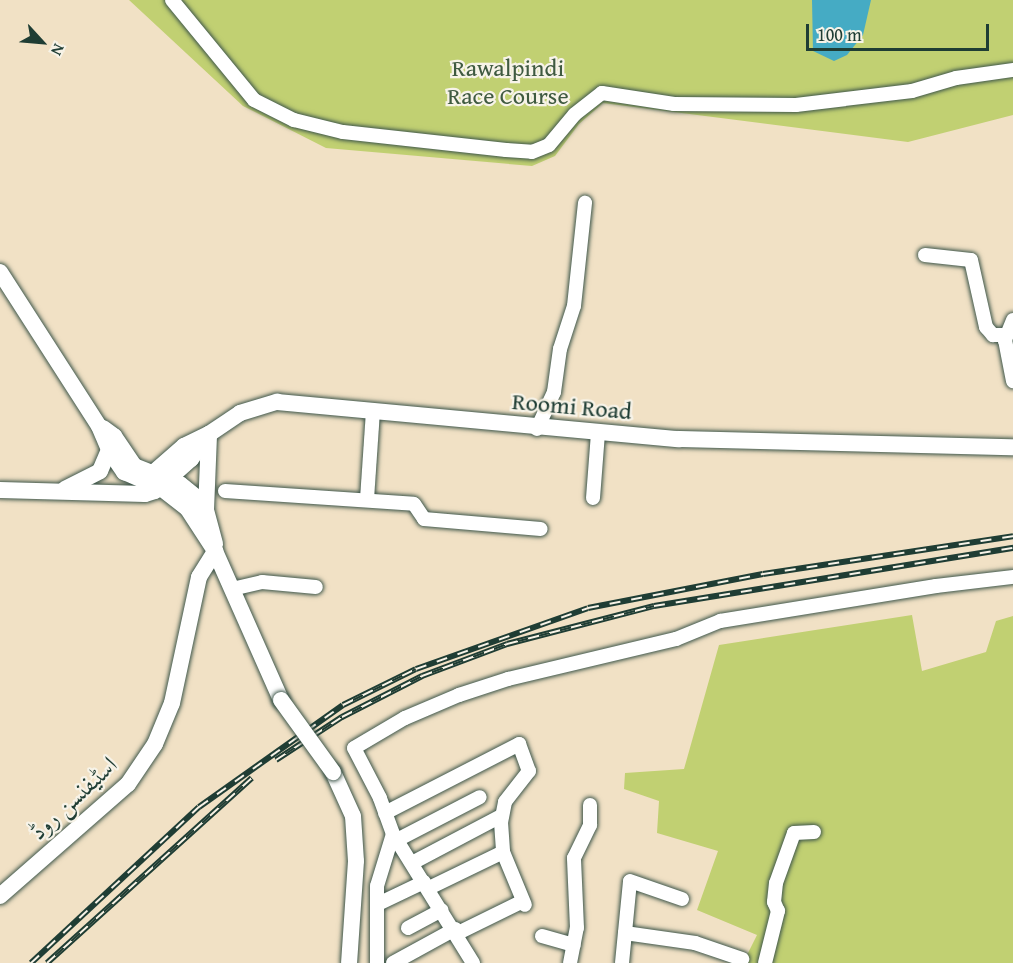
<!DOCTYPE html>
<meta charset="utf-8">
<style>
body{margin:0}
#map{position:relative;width:1013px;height:963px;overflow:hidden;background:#f1e1c5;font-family:"Gentium Book Plus",Amiri,serif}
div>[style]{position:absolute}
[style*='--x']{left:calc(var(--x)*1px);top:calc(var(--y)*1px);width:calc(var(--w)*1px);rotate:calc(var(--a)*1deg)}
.green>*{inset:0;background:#c1d072}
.water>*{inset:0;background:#45abc4}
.roads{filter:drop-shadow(0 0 2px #3e564a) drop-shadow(0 0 2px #3e564a)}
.minor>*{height:14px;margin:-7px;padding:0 7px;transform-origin:7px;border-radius:7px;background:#fff}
.tertiary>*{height:16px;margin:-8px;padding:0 8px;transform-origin:8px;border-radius:8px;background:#fff}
.rail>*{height:6px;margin-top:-3px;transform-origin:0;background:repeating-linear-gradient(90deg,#f7f3e8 0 11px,#1f3d34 0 22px);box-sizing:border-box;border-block:2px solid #1f3d34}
.bridges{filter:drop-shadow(0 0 2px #3e564a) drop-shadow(0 0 2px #3e564a)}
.tertiary-bridge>*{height:16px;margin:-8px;padding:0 8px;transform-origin:8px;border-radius:8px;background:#fff}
span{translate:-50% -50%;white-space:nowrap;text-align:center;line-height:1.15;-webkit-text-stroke:4.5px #f7f3e8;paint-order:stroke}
.park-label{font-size:24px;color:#3f5a40}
.street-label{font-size:24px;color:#1f3d34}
.north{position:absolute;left:12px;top:12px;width:60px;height:60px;-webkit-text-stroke:4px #f7f3e8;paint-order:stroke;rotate:116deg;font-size:16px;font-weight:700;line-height:24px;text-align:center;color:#1f3d34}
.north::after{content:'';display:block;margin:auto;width:21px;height:27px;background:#1f3d34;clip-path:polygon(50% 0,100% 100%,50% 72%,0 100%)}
.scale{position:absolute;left:806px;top:24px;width:183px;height:27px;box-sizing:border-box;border:3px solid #1f3d34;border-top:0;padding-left:8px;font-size:18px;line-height:21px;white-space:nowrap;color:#1f3d34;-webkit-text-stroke:4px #f7f3e8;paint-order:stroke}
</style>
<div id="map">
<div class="green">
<i style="clip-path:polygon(129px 0,1013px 0,1013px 115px,908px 142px,603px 103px,579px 124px,555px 156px,532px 166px,326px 148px,243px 106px)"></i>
<i style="clip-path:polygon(912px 615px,922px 671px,986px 652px,996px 621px,1013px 616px,1013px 963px,743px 963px,757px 935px,697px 910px,718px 851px,657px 833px,659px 801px,624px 789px,625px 773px,684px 769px,719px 645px)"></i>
</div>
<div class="water">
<i style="clip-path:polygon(812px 0,871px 0,863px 35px,847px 55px,834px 61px,813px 51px)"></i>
</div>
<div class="roads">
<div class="minor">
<i style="--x:172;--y:0;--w:129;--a:50.6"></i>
<i style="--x:254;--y:100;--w:45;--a:26.6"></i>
<i style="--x:294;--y:120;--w:50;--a:13.8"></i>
<i style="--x:343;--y:132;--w:164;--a:6.3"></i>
<i style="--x:506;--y:150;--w:26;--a:4"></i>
<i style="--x:532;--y:152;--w:18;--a:-22"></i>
<i style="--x:549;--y:145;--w:40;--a:-50"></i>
<i style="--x:575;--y:114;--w:34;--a:-38"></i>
<i style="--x:602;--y:93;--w:73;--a:8.7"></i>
<i style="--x:674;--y:104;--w:122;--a:0.5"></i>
<i style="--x:796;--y:105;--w:117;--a:-6.9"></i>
<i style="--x:912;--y:91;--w:46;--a:-16.5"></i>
<i style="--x:956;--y:78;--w:58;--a:-8"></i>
<i style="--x:925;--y:255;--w:46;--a:6.2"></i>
<i style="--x:971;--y:260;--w:69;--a:77.4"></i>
<i style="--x:986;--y:327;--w:11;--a:49"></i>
<i style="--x:993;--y:335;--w:13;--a:0"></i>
<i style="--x:1013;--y:320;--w:22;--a:112"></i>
<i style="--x:1005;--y:340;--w:42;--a:79"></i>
<i style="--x:537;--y:429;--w:41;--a:-65.3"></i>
<i style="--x:554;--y:392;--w:43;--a:-82.1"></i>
<i style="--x:560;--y:349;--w:45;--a:-72"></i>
<i style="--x:574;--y:306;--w:104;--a:-83.9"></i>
<i style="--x:225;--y:491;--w:189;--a:3.9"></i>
<i style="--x:414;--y:504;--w:18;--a:56"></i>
<i style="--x:424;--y:519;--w:117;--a:4.9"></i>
<i style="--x:593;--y:498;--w:65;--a:-85.6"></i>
<i style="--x:367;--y:499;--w:88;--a:-86.1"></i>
<i style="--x:232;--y:589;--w:31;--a:-13"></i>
<i style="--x:262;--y:582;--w:54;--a:5.3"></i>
<i style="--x:385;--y:813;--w:151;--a:-27.2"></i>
<i style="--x:519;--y:744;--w:29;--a:70"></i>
<i style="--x:529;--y:771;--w:39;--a:128"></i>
<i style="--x:505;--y:802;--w:20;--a:101"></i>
<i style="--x:501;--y:822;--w:30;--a:86"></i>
<i style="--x:503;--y:852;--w:57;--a:67.5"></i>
<i style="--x:397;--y:840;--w:93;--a:-27.4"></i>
<i style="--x:412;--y:863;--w:101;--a:-27.8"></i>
<i style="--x:429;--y:888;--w:82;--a:-25.9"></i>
<i style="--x:378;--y:904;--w:51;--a:-25.6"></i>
<i style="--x:408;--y:928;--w:38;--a:-28"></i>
<i style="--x:458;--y:933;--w:72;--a:-26.2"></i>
<i style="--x:625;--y:933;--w:71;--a:8.1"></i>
<i style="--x:695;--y:943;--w:50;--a:18.8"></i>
<i style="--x:542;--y:936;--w:33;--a:16"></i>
<i style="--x:377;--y:963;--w:77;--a:-90"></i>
<i style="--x:377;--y:886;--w:54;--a:-72.9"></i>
<i style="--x:393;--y:963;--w:71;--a:-28.7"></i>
<i style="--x:473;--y:963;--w:152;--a:-121.8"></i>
<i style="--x:393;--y:834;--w:38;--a:-110"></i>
<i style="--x:380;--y:798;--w:56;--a:-117.5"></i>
<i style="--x:354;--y:748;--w:59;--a:-30.5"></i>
<i style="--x:405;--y:718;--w:59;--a:-23.1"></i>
<i style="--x:459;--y:695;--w:52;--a:-18.1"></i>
<i style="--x:508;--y:679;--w:173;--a:-13.4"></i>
<i style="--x:676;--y:639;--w:48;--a:-22.2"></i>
<i style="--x:720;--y:621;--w:219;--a:-9.2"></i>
<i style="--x:936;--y:586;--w:78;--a:-6.7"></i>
<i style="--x:570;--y:963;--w:36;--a:-79"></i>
<i style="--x:577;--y:928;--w:70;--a:-92.5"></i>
<i style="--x:574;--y:858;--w:37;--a:-64"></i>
<i style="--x:590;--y:825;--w:20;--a:-90"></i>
<i style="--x:622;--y:963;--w:82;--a:-84.4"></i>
<i style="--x:630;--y:881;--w:55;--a:19.1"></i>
<i style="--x:765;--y:963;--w:54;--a:-76"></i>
<i style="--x:778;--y:911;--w:10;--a:-114"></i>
<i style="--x:774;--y:902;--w:19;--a:-84"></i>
<i style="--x:776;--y:883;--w:53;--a:-70.2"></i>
<i style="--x:794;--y:833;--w:20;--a:-3"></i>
</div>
<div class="tertiary">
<i style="--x:0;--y:272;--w:183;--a:57.3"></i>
<i style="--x:99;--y:426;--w:26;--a:67"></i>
<i style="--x:109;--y:450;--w:27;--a:56"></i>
<i style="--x:124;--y:472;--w:40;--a:23.4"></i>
<i style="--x:161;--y:488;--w:33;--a:38"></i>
<i style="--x:187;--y:508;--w:51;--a:56.9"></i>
<i style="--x:215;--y:551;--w:163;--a:66.1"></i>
<i style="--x:103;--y:428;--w:14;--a:36"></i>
<i style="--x:114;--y:436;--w:36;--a:56"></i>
<i style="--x:134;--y:466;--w:49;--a:21.4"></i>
<i style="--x:180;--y:484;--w:21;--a:39"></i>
<i style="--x:196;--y:497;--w:16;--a:52"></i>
<i style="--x:206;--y:510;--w:35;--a:75"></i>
<i style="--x:145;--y:480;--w:52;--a:-41.1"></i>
<i style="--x:184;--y:446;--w:28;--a:-26"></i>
<i style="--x:65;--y:489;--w:39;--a:-27"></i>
<i style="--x:100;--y:471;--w:23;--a:-67"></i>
<i style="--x:0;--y:490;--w:145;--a:1.6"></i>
<i style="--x:145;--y:494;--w:10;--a:-17"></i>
<i style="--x:155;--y:491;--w:48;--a:-41.6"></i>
<i style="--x:191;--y:459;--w:31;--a:-54"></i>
<i style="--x:209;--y:434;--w:37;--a:-34"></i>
<i style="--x:240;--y:413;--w:39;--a:-17"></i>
<i style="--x:277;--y:402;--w:403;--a:5.3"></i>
<i style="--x:678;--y:439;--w:335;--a:1.4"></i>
<i style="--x:206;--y:510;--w:75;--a:-87.7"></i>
<i style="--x:333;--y:772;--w:48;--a:65.6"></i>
<i style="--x:353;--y:816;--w:45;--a:86.2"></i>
<i style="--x:356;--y:861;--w:102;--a:93.9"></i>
<i style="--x:0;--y:896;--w:170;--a:-41.2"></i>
<i style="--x:128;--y:784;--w:48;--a:-56"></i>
<i style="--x:155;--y:744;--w:44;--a:-67.5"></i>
<i style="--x:172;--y:703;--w:129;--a:-77.9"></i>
<i style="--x:199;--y:577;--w:31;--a:-58"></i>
</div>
</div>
<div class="rail">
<i style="--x:276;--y:760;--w:79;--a:-33.1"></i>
<i style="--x:342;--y:717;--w:90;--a:-27.1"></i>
<i style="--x:422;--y:676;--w:91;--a:-20.6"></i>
<i style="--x:507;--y:644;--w:152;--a:-14.5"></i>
<i style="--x:654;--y:606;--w:364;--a:-9.2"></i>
<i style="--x:31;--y:963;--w:229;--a:-42.9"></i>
<i style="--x:199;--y:807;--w:176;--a:-35.3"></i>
<i style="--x:343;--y:705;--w:81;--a:-26.3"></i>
<i style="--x:416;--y:669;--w:182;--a:-19.5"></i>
<i style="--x:588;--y:608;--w:178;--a:-11"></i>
<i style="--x:763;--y:574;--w:253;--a:-8.6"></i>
<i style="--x:47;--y:963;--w:276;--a:-42.1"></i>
</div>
<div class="bridges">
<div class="tertiary-bridge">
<i style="--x:281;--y:700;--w:89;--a:54.2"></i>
</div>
</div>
<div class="park-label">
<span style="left:508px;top:82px">Rawalpindi<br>Race Course</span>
</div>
<div class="street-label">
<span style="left:572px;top:406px;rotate:5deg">Roomi Road</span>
<span style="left:73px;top:798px;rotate:-43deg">اسٹیفنسن روڈ</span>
</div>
<div class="north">N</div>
<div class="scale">100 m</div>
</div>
